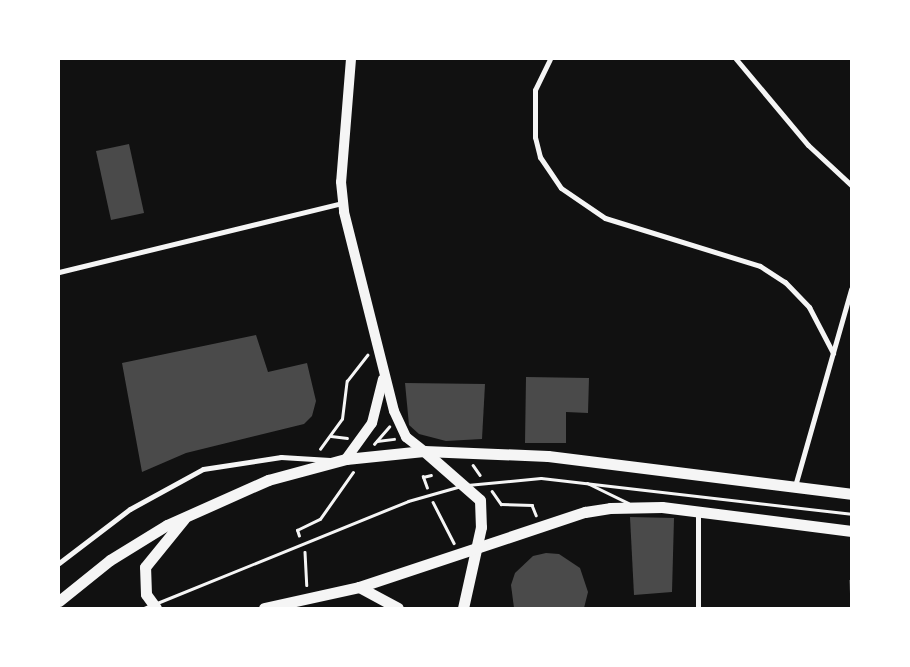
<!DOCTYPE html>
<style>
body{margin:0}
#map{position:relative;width:910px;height:667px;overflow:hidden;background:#111;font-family:"Playfair Display",serif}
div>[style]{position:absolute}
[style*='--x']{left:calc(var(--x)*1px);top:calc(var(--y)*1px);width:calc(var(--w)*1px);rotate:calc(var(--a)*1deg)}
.building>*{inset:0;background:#4a4a4a}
.path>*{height:2.5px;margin:-1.25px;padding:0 1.25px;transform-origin:1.25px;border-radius:1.25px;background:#f5f5f5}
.service>*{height:3px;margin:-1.5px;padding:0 1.5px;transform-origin:1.5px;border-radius:1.5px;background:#f5f5f5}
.minor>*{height:5px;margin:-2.5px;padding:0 2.5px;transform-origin:2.5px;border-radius:2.5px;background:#f5f5f5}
.secondary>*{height:10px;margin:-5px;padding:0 5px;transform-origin:5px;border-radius:5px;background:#f5f5f5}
.primary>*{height:11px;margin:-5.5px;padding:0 5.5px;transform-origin:5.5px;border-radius:5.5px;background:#f5f5f5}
span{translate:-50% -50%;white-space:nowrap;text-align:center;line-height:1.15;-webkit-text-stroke:4px #fff;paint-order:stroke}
.frame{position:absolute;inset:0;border:60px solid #fff;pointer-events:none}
</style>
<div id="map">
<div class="building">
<i style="clip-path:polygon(129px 144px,144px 213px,111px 220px,96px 151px)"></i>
<i style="clip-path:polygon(256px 335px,268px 372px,307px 363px,316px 401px,312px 416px,304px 424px,186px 453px,142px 472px,122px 363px)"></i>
<i style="clip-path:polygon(526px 377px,589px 378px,588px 413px,566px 412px,566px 443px,525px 443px)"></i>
<i style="clip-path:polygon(405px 383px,485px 384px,482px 439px,446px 441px,419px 434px,409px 425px)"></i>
<i style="clip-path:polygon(630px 517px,674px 518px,672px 592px,634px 595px)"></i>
<i style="clip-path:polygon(546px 553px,559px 554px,580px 568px,588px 592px,584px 608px,514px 608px,511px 585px,515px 573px,533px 556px)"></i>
<i style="clip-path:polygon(849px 580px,851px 580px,851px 594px,850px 594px)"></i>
</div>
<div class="path">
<i style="--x:331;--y:436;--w:16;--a:7"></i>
<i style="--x:377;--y:441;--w:17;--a:-7"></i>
<i style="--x:374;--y:444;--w:23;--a:-49"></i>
<i style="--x:320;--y:449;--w:37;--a:-54"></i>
<i style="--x:342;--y:419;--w:38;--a:-83"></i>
<i style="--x:347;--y:381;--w:33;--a:-52"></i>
<i style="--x:473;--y:465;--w:12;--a:55"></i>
<i style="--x:427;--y:488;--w:12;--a:-110"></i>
<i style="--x:423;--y:477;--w:8;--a:-14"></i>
<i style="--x:492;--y:491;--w:16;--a:55"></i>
<i style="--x:501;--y:504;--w:31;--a:2"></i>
<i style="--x:532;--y:505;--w:11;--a:68"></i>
<i style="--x:433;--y:502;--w:46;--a:62.9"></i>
<i style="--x:299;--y:536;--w:6;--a:-108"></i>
<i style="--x:297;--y:530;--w:25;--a:-26"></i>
<i style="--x:320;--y:519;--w:57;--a:-54.9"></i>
<i style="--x:305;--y:552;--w:33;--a:87"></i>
</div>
<div class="service">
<i style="--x:587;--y:483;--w:46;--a:26"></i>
<i style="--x:467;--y:485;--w:74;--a:-5.4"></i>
<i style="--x:541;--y:478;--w:312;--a:6.6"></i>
<i style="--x:157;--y:603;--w:271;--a:-22.1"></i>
<i style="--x:408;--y:501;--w:55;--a:-15.8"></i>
<i style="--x:144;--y:608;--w:8;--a:-23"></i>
</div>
<div class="minor">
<i style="--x:550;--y:59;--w:34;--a:116"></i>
<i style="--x:535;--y:90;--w:47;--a:90"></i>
<i style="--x:535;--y:137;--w:21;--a:76"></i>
<i style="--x:540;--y:157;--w:37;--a:56"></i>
<i style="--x:561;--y:188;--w:53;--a:34.3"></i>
<i style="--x:605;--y:218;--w:162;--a:17.2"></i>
<i style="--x:760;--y:266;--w:30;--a:33"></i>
<i style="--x:785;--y:282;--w:35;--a:46"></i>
<i style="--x:809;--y:307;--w:52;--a:62.4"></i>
<i style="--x:736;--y:59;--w:112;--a:50.1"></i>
<i style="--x:808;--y:145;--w:59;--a:42.9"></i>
<i style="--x:59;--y:272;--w:292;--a:-13.7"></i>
<i style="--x:795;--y:486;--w:205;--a:-74.1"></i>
<i style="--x:698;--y:511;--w:97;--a:90"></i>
<i style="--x:59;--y:563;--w:89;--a:-37.3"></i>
<i style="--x:130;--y:509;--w:83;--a:-28.7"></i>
<i style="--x:203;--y:469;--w:79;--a:-8.7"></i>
<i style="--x:281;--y:457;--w:49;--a:3.5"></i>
</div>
<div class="secondary">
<i style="--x:351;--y:59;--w:123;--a:94.6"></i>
<i style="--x:341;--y:182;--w:30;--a:84"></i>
<i style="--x:344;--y:212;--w:205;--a:75.9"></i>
<i style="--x:394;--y:411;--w:29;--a:65"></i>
<i style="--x:406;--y:437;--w:23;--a:38"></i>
<i style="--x:346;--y:459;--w:44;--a:-54.2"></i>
<i style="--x:372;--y:423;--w:45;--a:-76"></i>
</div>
<div class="primary">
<i style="--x:424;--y:451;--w:74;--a:41.2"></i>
<i style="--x:480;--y:500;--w:27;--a:88"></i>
<i style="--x:481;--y:527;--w:83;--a:102.5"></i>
<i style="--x:359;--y:587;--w:44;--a:28.3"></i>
<i style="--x:59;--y:601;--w:65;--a:-38.8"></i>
<i style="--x:110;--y:560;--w:67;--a:-31.6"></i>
<i style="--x:167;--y:525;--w:111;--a:-24"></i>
<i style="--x:268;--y:480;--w:81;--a:-15.1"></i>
<i style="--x:346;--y:459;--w:78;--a:-5.9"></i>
<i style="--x:424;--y:451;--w:124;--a:2.3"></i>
<i style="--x:548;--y:456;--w:305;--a:7.1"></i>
<i style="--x:156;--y:608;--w:17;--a:-126"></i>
<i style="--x:146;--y:594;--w:27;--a:-92"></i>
<i style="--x:145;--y:567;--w:62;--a:-50.9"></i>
<i style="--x:264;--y:608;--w:97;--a:-12.5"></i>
<i style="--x:359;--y:587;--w:238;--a:-18.4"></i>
<i style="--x:585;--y:512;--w:25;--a:-9"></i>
<i style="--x:610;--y:508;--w:52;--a:-1.1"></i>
<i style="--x:662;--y:507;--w:191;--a:7.2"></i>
</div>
<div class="frame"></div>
</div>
